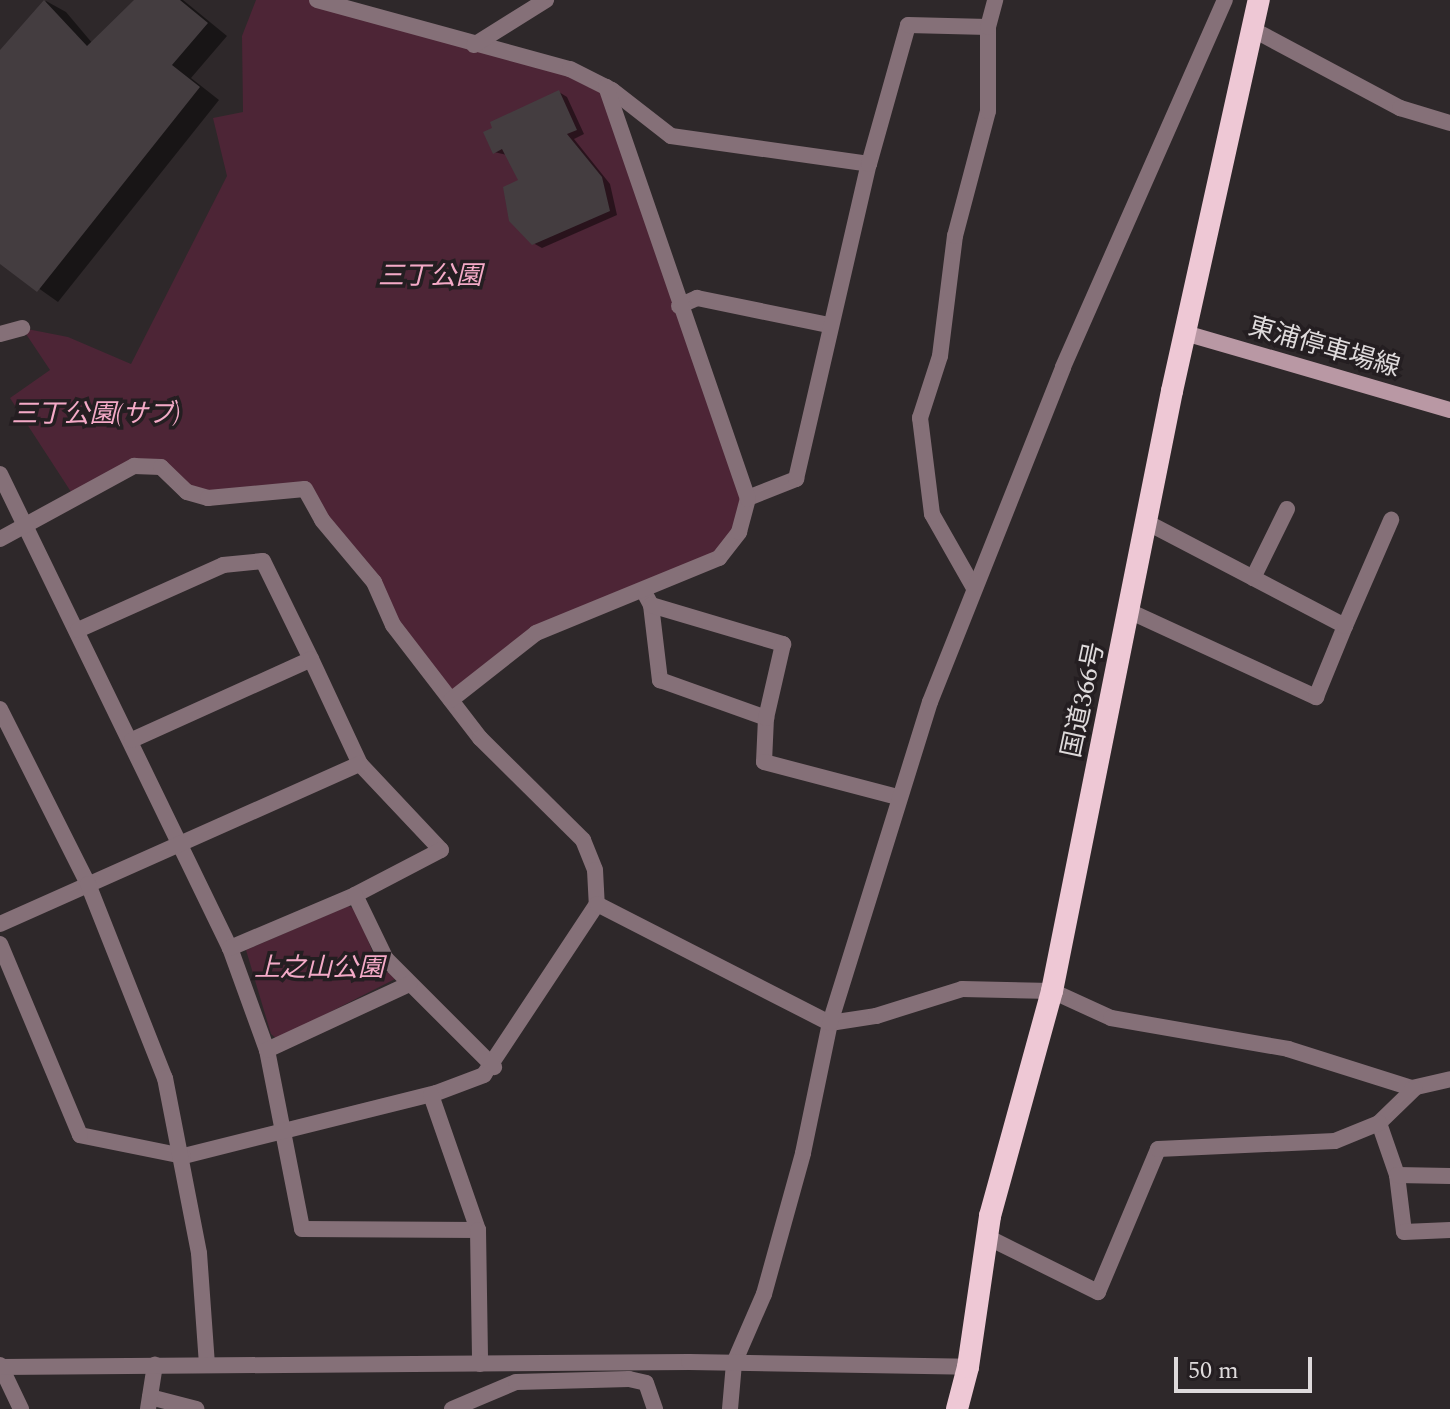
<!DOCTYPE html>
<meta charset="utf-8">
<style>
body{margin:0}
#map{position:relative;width:1450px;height:1409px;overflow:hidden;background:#2e282a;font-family:Spectral,"Noto Sans JP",serif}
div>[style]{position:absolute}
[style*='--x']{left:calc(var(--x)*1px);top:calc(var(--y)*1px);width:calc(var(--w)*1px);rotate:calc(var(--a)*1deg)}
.green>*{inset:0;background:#4d2536}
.shadow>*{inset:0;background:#0007}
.building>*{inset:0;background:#443d40}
.minor>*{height:16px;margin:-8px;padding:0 8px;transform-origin:8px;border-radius:8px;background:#857078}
.tertiary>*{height:16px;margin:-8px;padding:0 8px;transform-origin:8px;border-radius:8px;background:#857078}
.secondary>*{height:16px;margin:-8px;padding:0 8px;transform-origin:8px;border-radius:8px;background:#b998a4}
.trunk>*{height:22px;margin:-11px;padding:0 11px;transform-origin:11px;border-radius:11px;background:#eec8d5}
span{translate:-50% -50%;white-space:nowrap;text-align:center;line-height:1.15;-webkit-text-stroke:7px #241e21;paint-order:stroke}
.park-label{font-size:26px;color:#f4aac7;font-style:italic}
.street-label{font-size:26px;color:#dedadb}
.scale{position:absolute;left:1174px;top:1357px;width:138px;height:36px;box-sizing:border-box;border:4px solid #dedadb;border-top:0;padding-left:10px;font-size:24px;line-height:28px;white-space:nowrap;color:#dedadb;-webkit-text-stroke:6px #241e21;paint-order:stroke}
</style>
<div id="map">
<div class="green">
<i style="clip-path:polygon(256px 0,317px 0,606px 87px,748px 498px,719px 558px,536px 633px,451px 700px,305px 489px,208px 498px,161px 467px,134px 466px,75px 498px,10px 398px,50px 370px,22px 328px,68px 337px,131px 364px,227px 176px,213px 118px,243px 112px,242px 36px)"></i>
<i style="clip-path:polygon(348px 906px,356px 909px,376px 961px,395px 979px,277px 1039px,271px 1034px,246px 950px)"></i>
</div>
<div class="shadow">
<i style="clip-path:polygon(137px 0,183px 0,227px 36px,191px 78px,219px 100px,58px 302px,0 261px,0 53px,46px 1px,66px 12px,93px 44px)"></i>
<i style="clip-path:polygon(559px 92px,567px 97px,584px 134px,574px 139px,610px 184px,617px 215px,542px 248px,533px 243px,521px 181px,507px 155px,494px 152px)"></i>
</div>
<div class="building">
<i style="clip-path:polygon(44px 0,87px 46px,134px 0,180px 0,208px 23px,172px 65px,200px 87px,37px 292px,0 264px,0 50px)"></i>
<i style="clip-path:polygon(559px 90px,577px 130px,567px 134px,602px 177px,610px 211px,532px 245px,509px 221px,503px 187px,518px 180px,502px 149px,493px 154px,483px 132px,492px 128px,490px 122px)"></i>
</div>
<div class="minor">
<i style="--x:317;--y:0;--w:262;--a:15.3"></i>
<i style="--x:570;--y:69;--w:47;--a:26.6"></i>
<i style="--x:612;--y:90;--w:75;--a:37.9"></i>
<i style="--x:671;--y:136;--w:200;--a:8"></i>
<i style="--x:1252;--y:29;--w:168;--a:28.1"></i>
<i style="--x:1400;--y:108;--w:52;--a:16.7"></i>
<i style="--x:474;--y:45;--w:85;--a:-32"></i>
<i style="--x:679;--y:306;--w:20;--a:-24"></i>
<i style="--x:697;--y:298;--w:135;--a:11.6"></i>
<i style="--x:0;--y:334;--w:23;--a:-15"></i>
<i style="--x:0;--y:474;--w:527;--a:64.12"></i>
<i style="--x:230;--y:948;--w:109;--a:70.1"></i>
<i style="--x:267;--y:1050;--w:182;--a:78.9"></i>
<i style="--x:302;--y:1229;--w:176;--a:0.3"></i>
<i style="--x:748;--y:498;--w:52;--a:-21.6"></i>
<i style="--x:796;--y:479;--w:323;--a:-77"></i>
<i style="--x:869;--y:164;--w:144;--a:-74.3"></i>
<i style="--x:908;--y:25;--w:80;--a:1.4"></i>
<i style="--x:0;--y:539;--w:153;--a:-28.6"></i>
<i style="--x:134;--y:466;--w:27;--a:2"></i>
<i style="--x:161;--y:467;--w:36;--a:44"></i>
<i style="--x:187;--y:492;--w:22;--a:16"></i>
<i style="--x:208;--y:498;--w:97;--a:-5.3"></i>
<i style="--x:305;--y:489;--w:35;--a:61"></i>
<i style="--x:322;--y:520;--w:81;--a:50"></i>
<i style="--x:374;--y:582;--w:47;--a:66.2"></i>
<i style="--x:393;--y:625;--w:143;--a:52.4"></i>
<i style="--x:480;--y:738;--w:145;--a:44.7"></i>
<i style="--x:583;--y:840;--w:32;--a:68"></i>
<i style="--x:595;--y:870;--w:34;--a:87"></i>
<i style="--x:597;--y:904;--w:205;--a:123.5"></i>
<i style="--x:484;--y:1075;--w:51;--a:159.4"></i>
<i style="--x:436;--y:1093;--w:261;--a:166"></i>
<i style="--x:183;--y:1156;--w:105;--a:-168.5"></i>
<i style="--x:80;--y:1135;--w:207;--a:-112.7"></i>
<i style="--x:1253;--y:578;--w:77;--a:-63.8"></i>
<i style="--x:974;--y:588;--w:85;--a:-119.6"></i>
<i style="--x:932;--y:514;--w:97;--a:-97.1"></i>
<i style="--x:920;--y:418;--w:65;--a:-72.1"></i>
<i style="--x:940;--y:356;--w:121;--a:-82.9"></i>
<i style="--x:955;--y:236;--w:129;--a:-75.2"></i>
<i style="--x:988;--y:111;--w:84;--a:-90"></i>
<i style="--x:988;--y:27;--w:28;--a:-75"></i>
<i style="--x:643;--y:590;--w:17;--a:62"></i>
<i style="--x:651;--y:605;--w:76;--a:83.2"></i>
<i style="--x:660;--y:680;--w:113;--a:19.7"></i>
<i style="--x:766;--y:718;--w:44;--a:92.6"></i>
<i style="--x:764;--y:762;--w:138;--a:14.7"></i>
<i style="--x:651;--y:605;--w:138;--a:16.5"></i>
<i style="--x:783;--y:644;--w:76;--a:102.9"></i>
<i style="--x:1131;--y:612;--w:204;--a:24.7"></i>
<i style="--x:1316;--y:697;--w:77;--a:-67.8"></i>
<i style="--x:1345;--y:626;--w:222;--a:-152.4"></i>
<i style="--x:1345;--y:626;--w:116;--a:-66.5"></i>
<i style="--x:78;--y:630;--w:159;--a:-24.1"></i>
<i style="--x:223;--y:565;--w:40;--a:-5.7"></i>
<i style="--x:263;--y:561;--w:109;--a:63.9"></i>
<i style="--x:451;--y:700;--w:108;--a:-38.2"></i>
<i style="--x:536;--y:633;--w:198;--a:-22.3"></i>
<i style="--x:719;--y:558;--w:33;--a:-52"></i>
<i style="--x:739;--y:532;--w:34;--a:-75"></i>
<i style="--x:748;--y:499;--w:436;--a:-109"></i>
<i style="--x:132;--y:740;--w:196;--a:-24.3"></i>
<i style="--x:311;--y:659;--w:116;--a:65"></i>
<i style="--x:360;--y:764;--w:118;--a:46.7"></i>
<i style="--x:441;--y:850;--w:97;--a:152.4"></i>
<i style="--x:355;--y:895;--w:136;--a:157"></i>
<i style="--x:355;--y:895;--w:71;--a:64.2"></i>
<i style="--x:386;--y:959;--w:153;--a:45"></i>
<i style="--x:597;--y:904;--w:262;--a:27.1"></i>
<i style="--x:830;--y:1023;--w:47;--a:-8.7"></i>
<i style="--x:876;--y:1016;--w:90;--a:-17.4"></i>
<i style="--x:962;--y:989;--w:90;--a:1.3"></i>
<i style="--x:1052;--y:991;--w:65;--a:24.6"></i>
<i style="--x:1111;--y:1018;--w:180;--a:9.9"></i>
<i style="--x:1288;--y:1049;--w:130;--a:17.5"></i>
<i style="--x:1412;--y:1088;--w:39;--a:-13"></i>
<i style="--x:0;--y:924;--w:394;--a:-24"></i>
<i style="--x:267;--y:1050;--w:157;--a:-24.9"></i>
<i style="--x:1415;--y:1088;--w:50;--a:135.8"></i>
<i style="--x:1379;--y:1123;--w:55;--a:70.9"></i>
<i style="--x:1397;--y:1175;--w:57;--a:83"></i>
<i style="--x:1404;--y:1232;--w:46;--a:-2.5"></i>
<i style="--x:431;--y:1095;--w:143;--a:70.8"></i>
<i style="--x:478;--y:1230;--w:134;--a:89.1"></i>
<i style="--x:1397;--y:1175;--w:53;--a:1.1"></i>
<i style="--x:987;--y:1237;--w:124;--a:26.4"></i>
<i style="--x:1098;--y:1292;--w:155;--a:-67.2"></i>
<i style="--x:1158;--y:1149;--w:177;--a:-2.6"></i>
<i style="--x:1335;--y:1141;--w:48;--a:-22.2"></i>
<i style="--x:0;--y:1365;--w:49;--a:64.5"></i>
<i style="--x:150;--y:1397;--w:48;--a:14.6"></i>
<i style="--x:148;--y:1409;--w:45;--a:-81"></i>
<i style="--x:452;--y:1409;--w:69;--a:-22.9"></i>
<i style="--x:516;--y:1382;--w:113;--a:-1.5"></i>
<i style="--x:629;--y:1379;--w:17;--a:13"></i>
<i style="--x:646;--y:1383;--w:28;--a:71"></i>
<i style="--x:730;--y:1409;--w:46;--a:-85"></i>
<i style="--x:734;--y:1363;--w:75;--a:-66.5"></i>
<i style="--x:764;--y:1294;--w:146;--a:-74.5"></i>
<i style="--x:803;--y:1153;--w:133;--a:-78.3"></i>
<i style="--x:830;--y:1023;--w:336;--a:-72.7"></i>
<i style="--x:930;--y:702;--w:360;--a:-68.3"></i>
<i style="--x:1063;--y:367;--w:401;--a:-66.2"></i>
</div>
<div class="tertiary">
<i style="--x:0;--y:709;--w:196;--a:63.3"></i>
<i style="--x:88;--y:884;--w:209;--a:68.4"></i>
<i style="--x:165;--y:1078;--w:178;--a:79"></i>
<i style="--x:199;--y:1253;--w:112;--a:85.9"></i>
<i style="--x:0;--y:1367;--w:689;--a:-0.42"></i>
<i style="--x:689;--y:1362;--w:279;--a:1"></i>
</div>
<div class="secondary">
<i style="--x:1185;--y:333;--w:276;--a:16.2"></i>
</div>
<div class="trunk">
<i style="--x:957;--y:1409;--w:43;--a:-75.3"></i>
<i style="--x:968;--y:1367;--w:153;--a:-81.7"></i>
<i style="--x:990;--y:1216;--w:233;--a:-74.6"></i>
<i style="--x:1052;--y:991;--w:612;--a:-78.69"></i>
<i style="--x:1172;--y:391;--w:401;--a:-77.5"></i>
</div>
<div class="park-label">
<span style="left:430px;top:277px">三丁公園</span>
<span style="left:96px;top:415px">三丁公園(サブ)</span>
<span style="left:319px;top:969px">上之山公園</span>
</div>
<div class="street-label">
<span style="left:1324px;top:348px;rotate:16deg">東浦停車場線</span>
<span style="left:1084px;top:700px;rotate:-78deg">国道366号</span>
</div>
<div class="scale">50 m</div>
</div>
